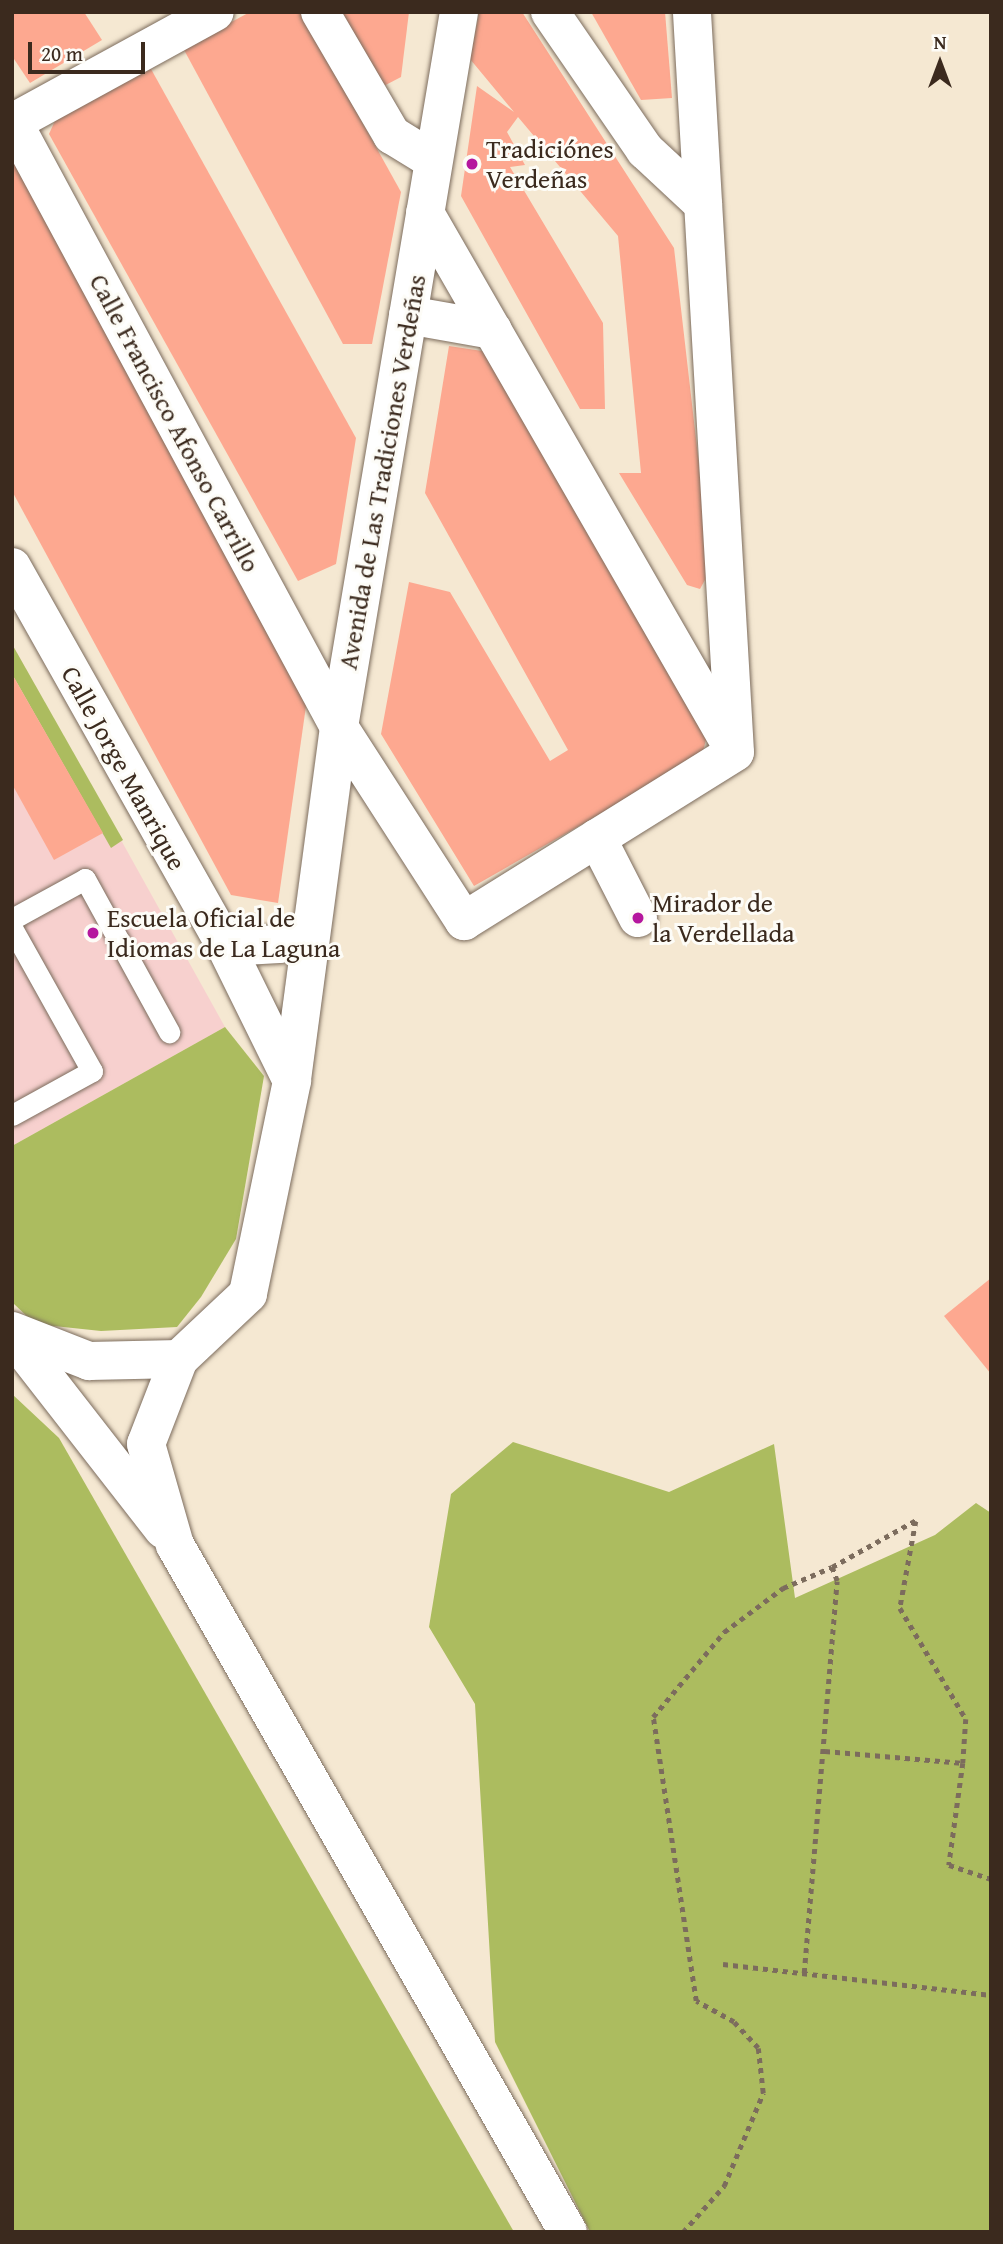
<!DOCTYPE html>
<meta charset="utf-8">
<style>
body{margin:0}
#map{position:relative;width:1003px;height:2244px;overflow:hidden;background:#f5e8d2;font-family:"Gentium Book Plus",serif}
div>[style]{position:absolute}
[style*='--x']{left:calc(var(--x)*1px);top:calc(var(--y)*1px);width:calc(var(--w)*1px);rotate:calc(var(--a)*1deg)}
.built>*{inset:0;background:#f7d0ce}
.green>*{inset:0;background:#acbc5f}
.building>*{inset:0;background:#fda890}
.path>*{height:4.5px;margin-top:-2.25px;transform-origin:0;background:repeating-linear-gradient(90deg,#7c6c5d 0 5px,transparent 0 10px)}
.roads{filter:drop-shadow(0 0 2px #7c6c5d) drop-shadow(0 0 2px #7c6c5d)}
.lane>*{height:21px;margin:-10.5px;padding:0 10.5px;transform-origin:10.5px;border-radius:10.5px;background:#fff}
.street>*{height:38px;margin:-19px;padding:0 19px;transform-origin:19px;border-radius:19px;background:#fff}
.dots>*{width:19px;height:19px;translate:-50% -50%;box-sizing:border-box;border:4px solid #fdfcf7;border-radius:50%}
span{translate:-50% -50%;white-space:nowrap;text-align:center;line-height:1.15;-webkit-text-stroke:6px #fdfcf7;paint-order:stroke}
.poi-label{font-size:26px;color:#3b2a1e}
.left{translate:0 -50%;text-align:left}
.street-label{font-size:26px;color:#3b2a1e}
.frame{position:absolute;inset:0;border:14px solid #3b2a1e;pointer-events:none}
.north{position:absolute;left:905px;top:28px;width:70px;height:70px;-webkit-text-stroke:5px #fdfcf7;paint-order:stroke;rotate:0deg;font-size:19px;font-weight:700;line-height:28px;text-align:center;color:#3b2a1e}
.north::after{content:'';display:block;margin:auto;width:24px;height:32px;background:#3b2a1e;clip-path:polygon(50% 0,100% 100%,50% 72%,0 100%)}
.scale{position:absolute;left:28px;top:42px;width:117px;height:32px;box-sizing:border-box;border:4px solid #3b2a1e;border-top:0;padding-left:9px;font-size:21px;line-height:24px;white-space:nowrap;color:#3b2a1e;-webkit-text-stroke:5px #fdfcf7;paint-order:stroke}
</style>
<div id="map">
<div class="built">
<i style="clip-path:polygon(12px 644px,225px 1027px,12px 1146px)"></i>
</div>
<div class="green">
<i style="clip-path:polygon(12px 644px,123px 840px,111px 848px,12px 674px)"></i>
<i style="clip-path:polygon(225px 1027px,264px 1076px,236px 1239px,201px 1297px,177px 1327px,101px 1331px,35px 1324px,12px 1302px,12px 1146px)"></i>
<i style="clip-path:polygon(12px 1394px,59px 1438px,514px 2232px,12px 2232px)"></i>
<i style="clip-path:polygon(513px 1442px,669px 1492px,774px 1444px,795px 1598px,935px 1535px,976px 1503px,991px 1513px,991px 2232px,590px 2232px,495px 2042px,475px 1704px,429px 1627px,451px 1494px)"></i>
</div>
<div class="building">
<i style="clip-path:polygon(12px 12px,84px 12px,102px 40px,30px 83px,12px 56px)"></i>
<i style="clip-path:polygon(250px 12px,301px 12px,401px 192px,372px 344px,343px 344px,183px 48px)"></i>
<i style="clip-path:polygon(334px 12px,409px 12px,401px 77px,378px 89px)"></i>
<i style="clip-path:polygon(522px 12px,674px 248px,711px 569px,700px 589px,687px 585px,619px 473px,641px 473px,618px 236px,518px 117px,507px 132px,525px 165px,510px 167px,603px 323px,605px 409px,580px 409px,461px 196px,477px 86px,514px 112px,470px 59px,479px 13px)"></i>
<i style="clip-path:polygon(591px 12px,665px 12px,672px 98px,641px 100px)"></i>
<i style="clip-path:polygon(151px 69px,356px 438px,336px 564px,298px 581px,49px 134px,58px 114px)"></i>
<i style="clip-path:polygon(12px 147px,308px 692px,278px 903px,231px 895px,12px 491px)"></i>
<i style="clip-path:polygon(449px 346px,489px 352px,708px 731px,702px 756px,474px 886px,381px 734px,409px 582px,450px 592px,550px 761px,568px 750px,425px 493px)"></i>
<i style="clip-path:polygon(12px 674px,103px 833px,54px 860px,12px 784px)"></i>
<i style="clip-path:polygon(991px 1278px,991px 1374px,944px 1316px)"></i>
</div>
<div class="path">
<i style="--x:916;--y:1521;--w:88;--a:100.4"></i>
<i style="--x:900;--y:1608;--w:129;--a:59.3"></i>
<i style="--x:966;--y:1719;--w:44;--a:93.9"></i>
<i style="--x:825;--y:1751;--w:139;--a:5"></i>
<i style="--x:963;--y:1763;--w:103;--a:97.8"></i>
<i style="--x:949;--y:1865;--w:44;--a:18.4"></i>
<i style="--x:723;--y:1964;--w:270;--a:6.6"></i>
<i style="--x:804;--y:1973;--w:393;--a:-85.2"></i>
<i style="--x:837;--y:1581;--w:15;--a:-110"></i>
<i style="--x:683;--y:2232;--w:62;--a:-48.3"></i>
<i style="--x:724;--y:2186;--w:101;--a:-67.2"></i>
<i style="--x:763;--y:2093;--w:45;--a:-96.3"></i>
<i style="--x:758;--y:2048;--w:35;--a:-133"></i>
<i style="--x:734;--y:2022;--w:43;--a:-151.1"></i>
<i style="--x:696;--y:2001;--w:287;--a:-98.6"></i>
<i style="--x:653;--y:1717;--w:111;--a:-50.1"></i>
<i style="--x:724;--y:1632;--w:74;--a:-36.7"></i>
<i style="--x:783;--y:1588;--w:53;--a:-23.2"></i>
<i style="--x:832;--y:1567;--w:96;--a:-29.2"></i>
</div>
<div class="roads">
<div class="lane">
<i style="--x:12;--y:919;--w:83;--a:-28.7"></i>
<i style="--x:85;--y:879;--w:175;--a:61.2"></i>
<i style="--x:12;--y:928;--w:164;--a:60.8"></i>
<i style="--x:92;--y:1071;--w:91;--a:151.2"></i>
</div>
<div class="street">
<i style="--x:320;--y:12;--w:143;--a:59.7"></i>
<i style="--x:392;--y:135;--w:46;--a:31.6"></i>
<i style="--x:459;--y:12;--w:725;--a:99.53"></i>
<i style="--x:339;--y:727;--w:357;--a:97.6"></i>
<i style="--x:292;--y:1081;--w:217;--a:101.7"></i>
<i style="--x:248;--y:1294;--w:95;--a:136.7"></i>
<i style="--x:179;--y:1359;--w:91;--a:111.2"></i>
<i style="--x:146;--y:1444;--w:105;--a:74"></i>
<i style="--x:175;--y:1545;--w:791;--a:60.23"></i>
<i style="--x:550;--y:12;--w:168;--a:55.5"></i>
<i style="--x:645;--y:150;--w:79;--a:43"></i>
<i style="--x:12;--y:120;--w:689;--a:61.69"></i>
<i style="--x:339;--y:727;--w:231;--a:57.2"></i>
<i style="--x:464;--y:921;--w:319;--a:-31.9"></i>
<i style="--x:735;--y:752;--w:741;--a:-93.33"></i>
<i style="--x:12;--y:123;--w:231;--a:-28.7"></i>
<i style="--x:425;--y:213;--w:614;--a:60.09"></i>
<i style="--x:408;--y:315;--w:86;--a:10"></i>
<i style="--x:12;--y:567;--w:436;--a:60.6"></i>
<i style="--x:226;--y:947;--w:149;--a:63.8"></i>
<i style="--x:597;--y:838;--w:90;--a:62.9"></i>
<i style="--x:226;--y:947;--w:53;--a:-3.2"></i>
<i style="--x:279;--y:944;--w:34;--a:-21"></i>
<i style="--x:12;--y:1331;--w:83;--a:21.3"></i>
<i style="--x:89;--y:1361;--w:90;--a:-1.3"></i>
<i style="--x:12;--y:1335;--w:246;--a:52.1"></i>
</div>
</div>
<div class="dots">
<i style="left:472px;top:164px;background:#b5179e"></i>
<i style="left:638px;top:918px;background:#b5179e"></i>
<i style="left:93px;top:933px;background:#b5179e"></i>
</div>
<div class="poi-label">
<span class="left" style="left:486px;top:164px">Tradiciónes<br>Verdeñas</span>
<span class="left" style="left:652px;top:918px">Mirador de<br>la Verdellada</span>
<span class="left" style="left:107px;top:933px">Escuela Oficial de<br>Idiomas de La Laguna</span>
</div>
<div class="street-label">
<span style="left:175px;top:423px;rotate:62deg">Calle Francisco Afonso Carrillo</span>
<span style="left:382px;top:472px;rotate:-80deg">Avenida de Las Tradiciones Verdeñas</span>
<span style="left:124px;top:768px;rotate:61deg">Calle Jorge Manrique</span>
</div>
<div class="frame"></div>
<div class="north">N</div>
<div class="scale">20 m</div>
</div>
